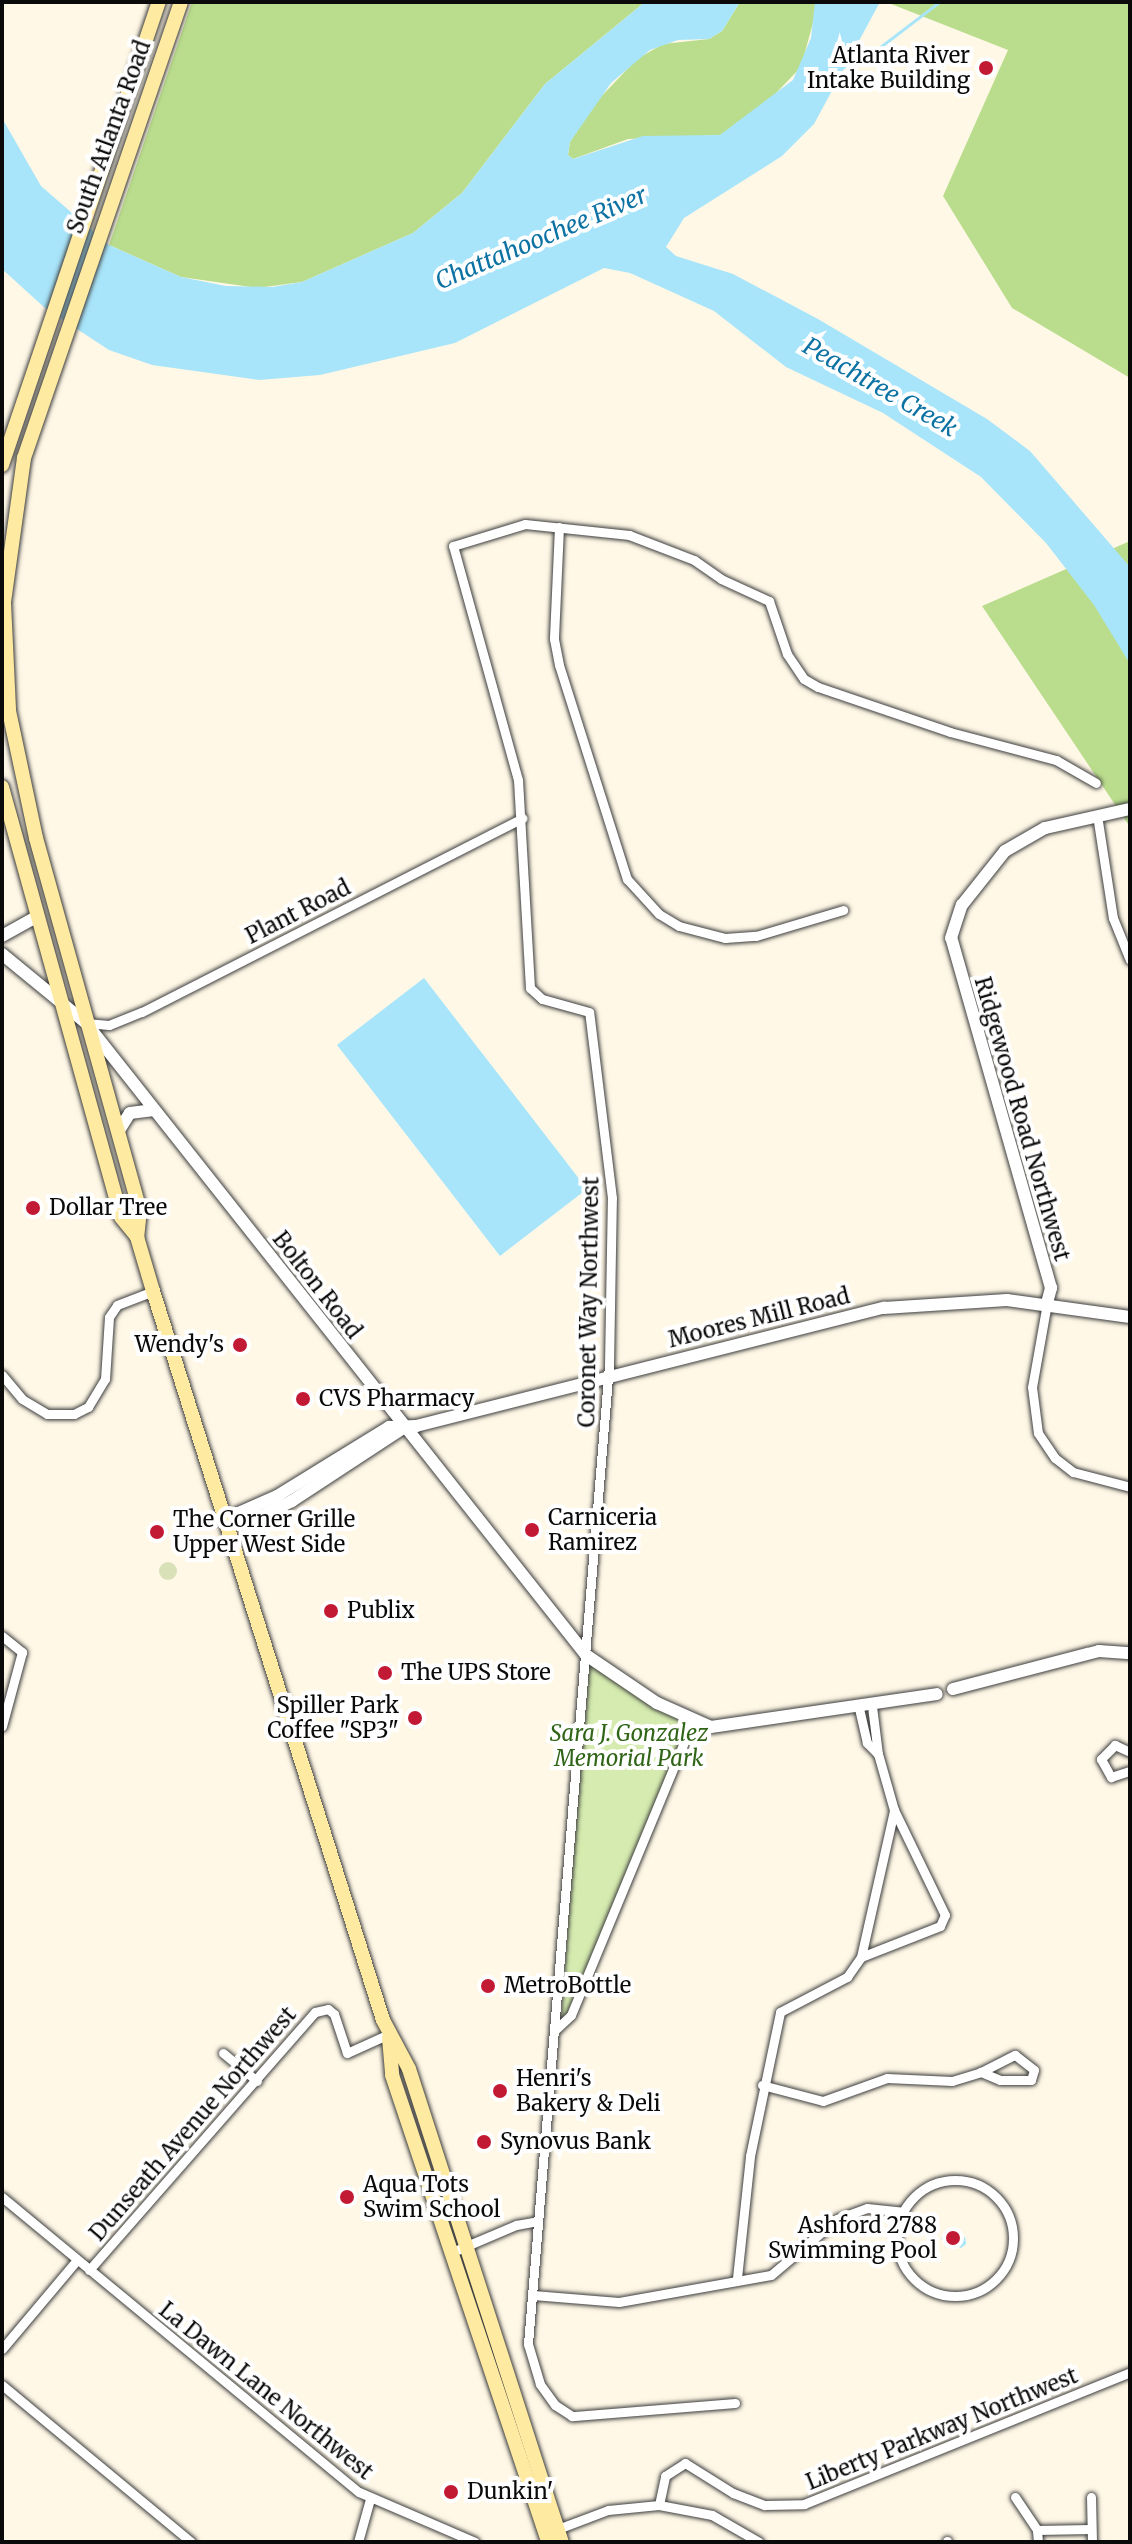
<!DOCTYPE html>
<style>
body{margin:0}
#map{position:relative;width:1132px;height:2544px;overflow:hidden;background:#fff8e7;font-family:Merriweather,serif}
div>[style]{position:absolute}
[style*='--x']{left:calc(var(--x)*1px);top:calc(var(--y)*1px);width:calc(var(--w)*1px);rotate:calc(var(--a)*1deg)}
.green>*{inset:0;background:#d5ebaf}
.forest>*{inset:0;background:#badd8d}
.cemetery>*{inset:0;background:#d8e1b8}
.round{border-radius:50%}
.water>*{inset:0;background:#a8e5fa}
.stream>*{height:3px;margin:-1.5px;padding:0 1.5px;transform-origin:1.5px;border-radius:1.5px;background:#a8e5fa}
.roads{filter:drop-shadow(0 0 2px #3d3d3d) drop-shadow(0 0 2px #3d3d3d)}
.minor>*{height:9px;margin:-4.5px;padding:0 4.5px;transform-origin:4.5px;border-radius:4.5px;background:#fff}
.minor>.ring{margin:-4.5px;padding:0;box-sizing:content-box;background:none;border:9px solid #fff;border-radius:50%}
.tertiary>*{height:12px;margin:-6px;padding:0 6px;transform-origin:6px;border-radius:6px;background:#fff}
.secondary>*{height:14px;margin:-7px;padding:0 7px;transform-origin:7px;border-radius:7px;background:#ffeaa2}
.dots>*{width:22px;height:22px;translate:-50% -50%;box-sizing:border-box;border:4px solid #fff;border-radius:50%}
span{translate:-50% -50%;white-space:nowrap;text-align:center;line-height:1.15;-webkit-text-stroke:8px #fff;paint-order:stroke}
.poi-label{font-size:22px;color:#0a0a0a}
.right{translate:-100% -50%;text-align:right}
.left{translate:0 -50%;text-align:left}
.street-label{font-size:22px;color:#0a0a0a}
.park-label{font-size:22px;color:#306517;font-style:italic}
.water-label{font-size:24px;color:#0c72a3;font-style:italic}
.frame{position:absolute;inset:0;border:4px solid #0a0a0a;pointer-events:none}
</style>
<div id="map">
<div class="green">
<i style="clip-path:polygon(586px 1655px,693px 1721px,561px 2028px)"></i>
</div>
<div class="forest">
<i style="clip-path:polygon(192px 2px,645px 2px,545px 84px,462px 193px,413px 233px,302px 282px,257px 288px,181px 277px,109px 245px)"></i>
<i style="clip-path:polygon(740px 2px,815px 2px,817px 8px,801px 67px,759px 111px,720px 135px,628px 139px,573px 159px,568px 155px,570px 142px,595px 103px,637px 59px,663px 44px,709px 39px,722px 31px)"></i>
<i style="clip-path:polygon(886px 2px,1130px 2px,1130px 378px,1012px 308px,943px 196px,1008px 50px)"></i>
<i style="clip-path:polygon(1130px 541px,1130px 827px,982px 606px)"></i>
</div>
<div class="cemetery">
<i class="round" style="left:159px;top:1562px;width:18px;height:18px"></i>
</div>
<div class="water">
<i style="clip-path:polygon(645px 2px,740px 2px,722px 31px,709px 39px,678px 40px,650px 50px,611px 83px,570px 142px,568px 155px,573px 159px,643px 136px,720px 135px,793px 80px,811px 38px,815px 2px,880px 2px,814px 124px,782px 156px,684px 218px,666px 247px,676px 256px,733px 274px,818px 319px,987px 419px,1030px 451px,1130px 567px,1130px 664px,1094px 605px,1046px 543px,981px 477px,883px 413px,786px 367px,714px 311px,630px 273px,604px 268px,455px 343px,320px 375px,259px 380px,152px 365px,109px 350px,45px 308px,2px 269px,2px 118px,41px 186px,109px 245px,181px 277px,226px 286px,272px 287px,302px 282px,413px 233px,462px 193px,545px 84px)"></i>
<i style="clip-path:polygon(424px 978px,587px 1189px,500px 1256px,337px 1045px)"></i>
<i style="clip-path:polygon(946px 2229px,965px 2237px,966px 2244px,961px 2248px,941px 2239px)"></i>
</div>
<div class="stream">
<i style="--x:843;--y:67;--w:21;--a:-19"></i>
<i style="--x:863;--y:60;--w:96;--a:-37.3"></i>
</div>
<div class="roads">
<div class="minor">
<i style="--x:559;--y:527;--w:112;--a:92.6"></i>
<i style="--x:554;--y:639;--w:26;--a:79"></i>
<i style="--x:559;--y:665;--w:225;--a:72.4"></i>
<i style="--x:627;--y:879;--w:47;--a:47.6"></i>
<i style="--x:659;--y:914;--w:23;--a:31"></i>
<i style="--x:679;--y:926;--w:48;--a:14.6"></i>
<i style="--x:725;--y:938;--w:31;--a:-4"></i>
<i style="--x:756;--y:936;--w:91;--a:-16.6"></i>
<i style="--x:1097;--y:815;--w:104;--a:81.2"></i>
<i style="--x:1113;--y:918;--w:45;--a:68"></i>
<i style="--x:86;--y:1023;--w:23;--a:5"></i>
<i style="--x:109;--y:1025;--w:35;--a:-22"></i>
<i style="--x:142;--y:1012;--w:427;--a:-27"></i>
<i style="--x:1047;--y:1303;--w:85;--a:100.1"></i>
<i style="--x:1032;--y:1387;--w:46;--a:82.6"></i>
<i style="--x:1038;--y:1433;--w:30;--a:56"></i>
<i style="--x:1055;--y:1458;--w:23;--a:38"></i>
<i style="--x:1073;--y:1472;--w:59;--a:14.7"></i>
<i style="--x:2;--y:1375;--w:31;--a:50"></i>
<i style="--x:22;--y:1399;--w:29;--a:31"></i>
<i style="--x:47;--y:1414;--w:27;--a:0"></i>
<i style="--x:74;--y:1414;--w:16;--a:-27"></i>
<i style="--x:88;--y:1407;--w:33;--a:-59"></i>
<i style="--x:105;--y:1379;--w:62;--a:-86.3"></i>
<i style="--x:109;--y:1317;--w:14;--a:-56"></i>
<i style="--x:117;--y:1305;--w:39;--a:-21"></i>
<i style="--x:2;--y:1636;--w:26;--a:39"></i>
<i style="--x:22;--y:1652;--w:77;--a:105.1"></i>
<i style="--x:872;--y:1706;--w:48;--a:82.9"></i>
<i style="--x:1130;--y:1752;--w:17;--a:-155"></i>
<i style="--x:1115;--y:1745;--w:20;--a:135"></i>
<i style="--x:1101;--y:1759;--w:21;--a:61"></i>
<i style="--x:1111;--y:1777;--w:20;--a:-18"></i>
<i style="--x:861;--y:1957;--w:85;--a:-21.4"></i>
<i style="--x:940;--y:1926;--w:12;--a:-66"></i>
<i style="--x:945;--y:1915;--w:117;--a:-115.9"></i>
<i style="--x:554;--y:2031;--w:23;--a:-43"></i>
<i style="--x:571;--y:2015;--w:318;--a:-67.5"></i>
<i style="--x:223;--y:2053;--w:44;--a:39.5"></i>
<i style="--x:1015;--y:2055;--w:24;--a:38"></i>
<i style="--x:1034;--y:2070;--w:10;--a:107"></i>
<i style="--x:1031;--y:2080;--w:31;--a:180"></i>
<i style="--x:1000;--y:2080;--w:21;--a:-157"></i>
<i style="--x:981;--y:2072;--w:38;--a:-27"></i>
<i style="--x:762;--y:2085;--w:63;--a:14.7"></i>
<i style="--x:823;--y:2101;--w:68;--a:-19.8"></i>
<i style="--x:887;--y:2078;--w:65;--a:2.6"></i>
<i style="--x:952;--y:2081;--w:30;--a:-17"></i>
<i class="ring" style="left:897px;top:2180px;width:107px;height:107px"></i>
<i style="--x:2;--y:2197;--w:463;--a:39.6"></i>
<i style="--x:359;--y:2492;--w:126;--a:23.3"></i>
<i style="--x:450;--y:2253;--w:72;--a:-23"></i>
<i style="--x:516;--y:2225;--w:22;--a:-10"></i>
<i style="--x:89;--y:2270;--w:343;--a:-48.8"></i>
<i style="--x:315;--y:2012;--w:13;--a:-13"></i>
<i style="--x:328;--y:2009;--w:8;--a:40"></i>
<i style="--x:334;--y:2014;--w:41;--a:71.6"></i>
<i style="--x:347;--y:2053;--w:46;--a:-24.3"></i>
<i style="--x:737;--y:2278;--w:123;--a:-83.9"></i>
<i style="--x:750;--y:2156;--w:147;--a:-78.2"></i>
<i style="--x:780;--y:2012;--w:76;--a:-27.6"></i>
<i style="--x:847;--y:1977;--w:24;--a:-55"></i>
<i style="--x:861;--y:1957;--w:151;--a:-77.3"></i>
<i style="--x:894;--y:1810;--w:58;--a:-105.9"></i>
<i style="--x:878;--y:1754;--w:16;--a:-135"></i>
<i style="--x:867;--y:1743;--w:36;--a:-103"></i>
<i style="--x:533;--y:2295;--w:86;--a:4.7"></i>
<i style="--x:619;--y:2302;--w:154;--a:-10.1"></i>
<i style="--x:771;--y:2275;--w:87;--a:-40.3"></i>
<i style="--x:837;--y:2219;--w:32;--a:-20"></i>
<i style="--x:867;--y:2208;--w:36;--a:6"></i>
<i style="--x:2;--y:2349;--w:116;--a:-49.9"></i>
<i style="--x:2;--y:2385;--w:246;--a:39.7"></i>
<i style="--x:735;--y:2403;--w:164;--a:175.4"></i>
<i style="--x:572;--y:2416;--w:20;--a:-147"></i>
<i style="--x:555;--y:2405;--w:26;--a:-126"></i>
<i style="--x:540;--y:2384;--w:42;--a:-106.7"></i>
<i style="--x:528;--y:2344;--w:982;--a:-85.27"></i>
<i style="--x:609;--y:1365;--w:167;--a:-89"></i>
<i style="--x:612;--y:1198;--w:187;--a:-97"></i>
<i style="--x:589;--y:1012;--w:49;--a:-164.5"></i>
<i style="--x:542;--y:999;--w:16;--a:-137"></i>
<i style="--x:530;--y:988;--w:208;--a:-93.3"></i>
<i style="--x:518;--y:780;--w:243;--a:-105.5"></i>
<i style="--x:453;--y:546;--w:75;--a:-17"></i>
<i style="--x:525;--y:524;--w:105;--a:6"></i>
<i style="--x:629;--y:535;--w:70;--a:21"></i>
<i style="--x:694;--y:560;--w:33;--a:35"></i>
<i style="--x:721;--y:579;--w:53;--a:24.6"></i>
<i style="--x:769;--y:601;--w:56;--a:71.2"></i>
<i style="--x:787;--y:654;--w:30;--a:56"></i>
<i style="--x:804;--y:679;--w:16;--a:30"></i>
<i style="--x:818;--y:687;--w:139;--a:18.8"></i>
<i style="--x:950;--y:732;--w:110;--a:14.8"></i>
<i style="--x:1056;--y:760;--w:46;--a:29.9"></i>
<i style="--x:1015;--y:2497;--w:40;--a:56"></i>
<i style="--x:1091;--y:2497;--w:45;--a:88.7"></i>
<i style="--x:659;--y:2505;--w:30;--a:-78"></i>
<i style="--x:665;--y:2476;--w:24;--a:-33"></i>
<i style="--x:685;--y:2463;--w:57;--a:32"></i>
<i style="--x:733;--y:2493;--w:34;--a:21"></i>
<i style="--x:765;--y:2505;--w:39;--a:-1"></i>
<i style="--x:804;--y:2504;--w:352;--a:-22"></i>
<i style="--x:555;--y:2530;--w:57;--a:-20.7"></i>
<i style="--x:608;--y:2510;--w:51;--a:-5.6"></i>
<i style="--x:659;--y:2505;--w:54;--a:10.7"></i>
<i style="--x:712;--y:2515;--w:54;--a:29.9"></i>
<i style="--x:947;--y:2541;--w:1;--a:90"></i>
<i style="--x:358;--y:2542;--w:45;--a:-74.4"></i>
<i style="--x:1038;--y:2542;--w:12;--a:-95"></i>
<i style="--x:1037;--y:2530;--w:54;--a:-1.1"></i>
</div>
<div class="tertiary">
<i style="--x:2;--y:936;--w:39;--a:-29"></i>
<i style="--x:2;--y:954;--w:109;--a:39.4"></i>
<i style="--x:86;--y:1023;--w:806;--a:51.65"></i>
<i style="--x:586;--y:1655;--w:86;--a:34.1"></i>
<i style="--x:657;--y:1703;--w:59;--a:24"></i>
<i style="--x:711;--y:1727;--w:228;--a:-8.3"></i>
<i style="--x:118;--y:1132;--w:22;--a:-58"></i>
<i style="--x:130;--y:1113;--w:24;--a:-7"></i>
<i style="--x:1047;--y:1303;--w:16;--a:-75"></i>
<i style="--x:1051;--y:1288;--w:364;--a:-105.9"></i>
<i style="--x:951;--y:938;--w:35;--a:-72"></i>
<i style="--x:962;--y:905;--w:69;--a:-51.5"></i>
<i style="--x:1005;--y:851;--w:46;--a:-29.9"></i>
<i style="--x:1045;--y:828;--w:87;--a:-12.6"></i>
<i style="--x:225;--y:1519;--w:57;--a:-23.9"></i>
<i style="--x:277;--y:1496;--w:132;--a:-31.6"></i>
<i style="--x:389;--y:1427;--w:27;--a:-2"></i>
<i style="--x:416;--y:1426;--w:483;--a:-14.2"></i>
<i style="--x:884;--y:1308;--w:123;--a:-3.7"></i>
<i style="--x:1007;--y:1300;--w:124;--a:7.9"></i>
<i style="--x:229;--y:1519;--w:22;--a:5"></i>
<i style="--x:251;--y:1521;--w:46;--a:-26"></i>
<i style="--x:292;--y:1501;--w:133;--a:-33.3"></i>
<i style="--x:953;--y:1689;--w:151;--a:-14.6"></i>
<i style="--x:1099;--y:1651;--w:31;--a:4"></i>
</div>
<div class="secondary">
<i style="--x:181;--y:2;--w:482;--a:109"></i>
<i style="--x:24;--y:458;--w:146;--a:97.9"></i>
<i style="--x:4;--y:603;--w:108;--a:87.3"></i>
<i style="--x:9;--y:711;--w:130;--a:78"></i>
<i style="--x:36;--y:838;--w:386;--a:74.4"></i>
<i style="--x:140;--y:1210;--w:27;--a:96"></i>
<i style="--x:137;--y:1237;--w:56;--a:73.5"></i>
<i style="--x:153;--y:1291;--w:764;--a:72.49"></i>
<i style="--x:383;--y:2020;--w:55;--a:62"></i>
<i style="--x:409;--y:2069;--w:497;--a:72.1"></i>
<i style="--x:2;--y:465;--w:489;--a:-71.3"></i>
<i style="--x:2;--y:787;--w:446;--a:74.5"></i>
<i style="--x:121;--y:1217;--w:26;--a:51"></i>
<i style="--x:389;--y:2038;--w:37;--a:85"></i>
<i style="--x:392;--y:2075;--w:492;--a:71.5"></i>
</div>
</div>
<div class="dots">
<i style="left:986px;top:68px;background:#c21a35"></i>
<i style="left:33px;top:1208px;background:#c21a35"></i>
<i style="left:240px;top:1345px;background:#c21a35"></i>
<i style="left:303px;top:1399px;background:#c21a35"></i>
<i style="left:532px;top:1530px;background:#c21a35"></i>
<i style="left:157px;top:1532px;background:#c21a35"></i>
<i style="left:331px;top:1611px;background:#c21a35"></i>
<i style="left:385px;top:1673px;background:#c21a35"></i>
<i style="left:415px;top:1718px;background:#c21a35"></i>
<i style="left:488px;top:1986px;background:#c21a35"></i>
<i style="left:500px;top:2091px;background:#c21a35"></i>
<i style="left:484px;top:2142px;background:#c21a35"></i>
<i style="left:347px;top:2197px;background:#c21a35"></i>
<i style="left:953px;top:2238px;background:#c21a35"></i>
<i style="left:451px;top:2492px;background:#c21a35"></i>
</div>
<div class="poi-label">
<span class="right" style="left:970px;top:68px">Atlanta River<br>Intake Building</span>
<span class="left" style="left:49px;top:1208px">Dollar Tree</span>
<span class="right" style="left:224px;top:1345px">Wendy's</span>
<span class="left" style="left:319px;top:1399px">CVS Pharmacy</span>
<span class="left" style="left:548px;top:1530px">Carniceria<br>Ramirez</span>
<span class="left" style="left:173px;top:1532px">The Corner Grille<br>Upper West Side</span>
<span class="left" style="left:347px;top:1611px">Publix</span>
<span class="left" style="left:401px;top:1673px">The UPS Store</span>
<span class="right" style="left:399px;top:1718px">Spiller Park<br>Coffee "SP3"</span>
<span class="left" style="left:504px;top:1986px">MetroBottle</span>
<span class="left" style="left:516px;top:2091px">Henri's<br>Bakery &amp; Deli</span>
<span class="left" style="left:500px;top:2142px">Synovus Bank</span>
<span class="left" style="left:363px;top:2197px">Aqua Tots<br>Swim School</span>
<span class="right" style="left:937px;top:2238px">Ashford 2788<br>Swimming Pool</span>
<span class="left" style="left:467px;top:2492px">Dunkin'</span>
</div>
<div class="street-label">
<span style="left:109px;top:137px;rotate:-70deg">South Atlanta Road</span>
<span style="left:298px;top:912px;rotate:-27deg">Plant Road</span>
<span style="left:1022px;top:1119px;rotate:74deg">Ridgewood Road Northwest</span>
<span style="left:317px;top:1285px;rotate:52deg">Bolton Road</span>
<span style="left:589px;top:1302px;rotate:-89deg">Coronet Way Northwest</span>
<span style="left:759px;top:1318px;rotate:-14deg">Moores Mill Road</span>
<span style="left:193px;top:2124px;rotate:-49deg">Dunseath Avenue Northwest</span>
<span style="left:266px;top:2391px;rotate:39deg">La Dawn Lane Northwest</span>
<span style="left:942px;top:2429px;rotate:-22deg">Liberty Parkway Northwest</span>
</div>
<div class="park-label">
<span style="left:629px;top:1746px">Sara J. Gonzalez<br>Memorial Park</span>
</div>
<div class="water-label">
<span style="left:541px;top:238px;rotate:-23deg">Chattahoochee River</span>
<span style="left:880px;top:387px;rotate:30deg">Peachtree Creek</span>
</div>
<div class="frame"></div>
</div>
